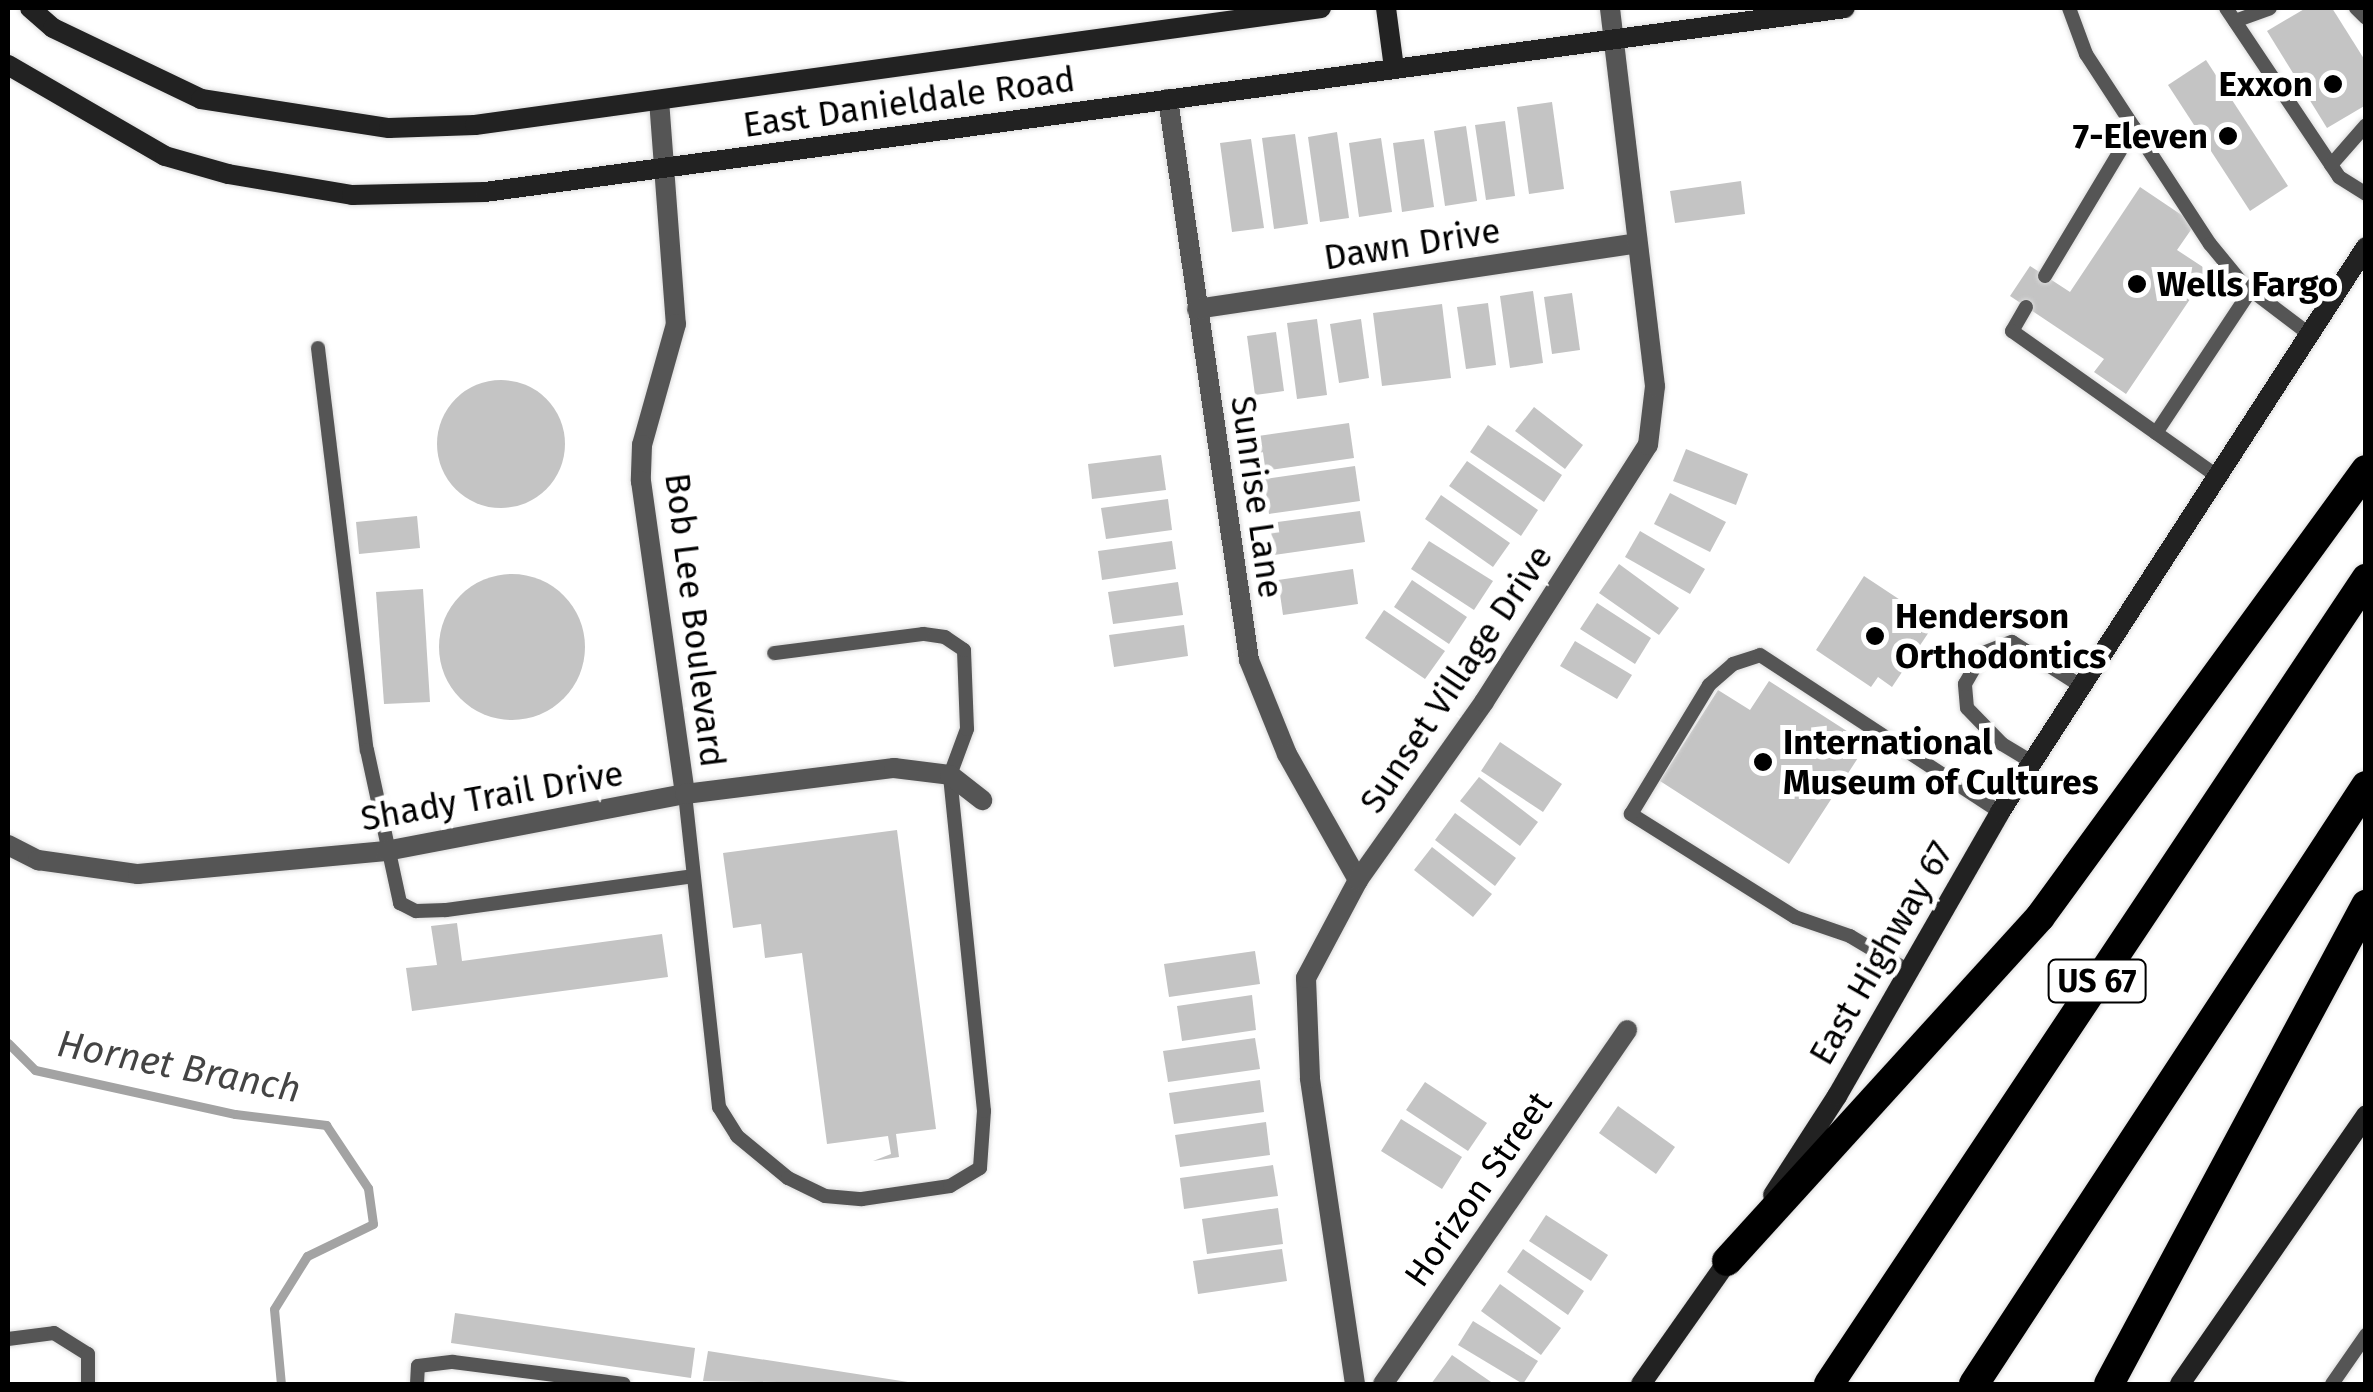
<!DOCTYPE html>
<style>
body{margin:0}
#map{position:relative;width:2373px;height:1392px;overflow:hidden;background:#fff;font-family:"Fira Sans",sans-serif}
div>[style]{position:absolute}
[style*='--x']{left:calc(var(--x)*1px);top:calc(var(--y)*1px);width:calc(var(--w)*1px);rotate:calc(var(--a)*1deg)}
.stream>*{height:9px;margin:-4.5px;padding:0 4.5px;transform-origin:4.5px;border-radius:4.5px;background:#a3a3a3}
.building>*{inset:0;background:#c4c4c4}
.round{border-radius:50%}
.roads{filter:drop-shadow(0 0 2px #dbdbdb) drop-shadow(0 0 2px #dbdbdb)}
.service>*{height:14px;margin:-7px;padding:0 7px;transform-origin:7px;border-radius:7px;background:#555}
.minor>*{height:20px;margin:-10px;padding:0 10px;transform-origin:10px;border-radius:10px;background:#555}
.secondary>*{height:20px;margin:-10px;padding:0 10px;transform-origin:10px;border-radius:10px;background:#222}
.motorway>*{height:30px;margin:-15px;padding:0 15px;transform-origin:15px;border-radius:15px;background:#000}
.dots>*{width:28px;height:28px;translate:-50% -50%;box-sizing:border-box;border:5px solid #fff;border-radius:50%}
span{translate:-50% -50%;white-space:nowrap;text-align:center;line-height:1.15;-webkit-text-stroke:10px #fff;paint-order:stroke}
.shield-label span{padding:2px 8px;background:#fff;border:2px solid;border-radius:8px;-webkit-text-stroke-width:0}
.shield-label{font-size:32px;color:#000;font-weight:700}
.poi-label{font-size:35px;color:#000;font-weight:700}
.right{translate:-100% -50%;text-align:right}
.left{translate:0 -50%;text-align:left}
.street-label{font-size:35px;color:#000}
.water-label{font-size:38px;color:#444;font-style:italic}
.frame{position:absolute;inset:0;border:10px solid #000;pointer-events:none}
</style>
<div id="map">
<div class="stream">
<i style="--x:8;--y:1043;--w:38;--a:45"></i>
<i style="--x:35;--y:1070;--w:205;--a:12.4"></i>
<i style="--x:235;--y:1114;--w:92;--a:6.9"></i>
<i style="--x:326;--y:1125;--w:76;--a:56.3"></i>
<i style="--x:368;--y:1188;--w:36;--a:82"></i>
<i style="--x:373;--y:1224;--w:73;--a:154.1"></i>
<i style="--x:307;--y:1256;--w:62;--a:121.9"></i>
<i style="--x:274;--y:1309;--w:75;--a:84.7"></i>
</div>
<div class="building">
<i style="clip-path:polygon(2306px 8px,2332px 8px,2366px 62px,2366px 105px,2327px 128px,2267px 31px)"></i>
<i style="clip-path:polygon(2206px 60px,2288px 186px,2250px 211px,2168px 85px)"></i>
<i style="clip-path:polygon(1552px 102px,1564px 189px,1529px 194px,1517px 107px)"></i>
<i style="clip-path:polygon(1505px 121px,1515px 196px,1486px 200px,1475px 125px)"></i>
<i style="clip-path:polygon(1466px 126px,1477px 201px,1445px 206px,1434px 131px)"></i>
<i style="clip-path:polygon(1337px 132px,1349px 218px,1320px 222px,1308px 137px)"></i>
<i style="clip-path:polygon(1295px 134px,1308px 224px,1274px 229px,1262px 138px)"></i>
<i style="clip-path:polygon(1381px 138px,1392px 212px,1359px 217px,1349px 143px)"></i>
<i style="clip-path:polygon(1251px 139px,1264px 228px,1232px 232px,1220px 143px)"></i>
<i style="clip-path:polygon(1424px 139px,1434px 207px,1402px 212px,1393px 143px)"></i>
<i style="clip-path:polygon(1741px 181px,1745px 214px,1675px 223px,1670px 191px)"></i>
<i style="clip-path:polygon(2140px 187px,2195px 224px,2177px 250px,2209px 271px,2126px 394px,2094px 372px,2104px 359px,2010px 296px,2030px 266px,2070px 292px)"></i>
<i style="clip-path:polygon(1533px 291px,1543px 363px,1510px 368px,1500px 296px)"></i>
<i style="clip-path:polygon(1572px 293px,1580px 350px,1552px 354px,1544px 297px)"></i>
<i style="clip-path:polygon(1488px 303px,1496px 365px,1466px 369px,1457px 307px)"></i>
<i style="clip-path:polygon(1442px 304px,1451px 378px,1382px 386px,1373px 313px)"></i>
<i style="clip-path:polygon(1317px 319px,1327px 395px,1297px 399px,1287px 323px)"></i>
<i style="clip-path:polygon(1361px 319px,1369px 378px,1339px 383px,1330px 324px)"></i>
<i style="clip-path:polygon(1276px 332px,1284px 391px,1255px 395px,1247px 336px)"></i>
<i class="round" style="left:437px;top:380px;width:128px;height:128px"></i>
<i style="clip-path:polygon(1534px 407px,1583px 445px,1565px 469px,1515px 431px)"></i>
<i style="clip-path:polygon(1349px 423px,1354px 458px,1263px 471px,1258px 436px)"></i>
<i style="clip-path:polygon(1488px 425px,1562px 475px,1544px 502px,1470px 452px)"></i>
<i style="clip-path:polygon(1686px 449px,1748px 474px,1736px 505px,1673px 481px)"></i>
<i style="clip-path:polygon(1161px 455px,1166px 490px,1092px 499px,1088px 464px)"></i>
<i style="clip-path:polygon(1467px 461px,1538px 510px,1521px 536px,1449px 486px)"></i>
<i style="clip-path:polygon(1355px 466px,1360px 501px,1269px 514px,1264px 479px)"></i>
<i style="clip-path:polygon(1670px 493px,1726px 522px,1710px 552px,1654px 524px)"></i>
<i style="clip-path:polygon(1441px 495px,1510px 543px,1493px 567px,1425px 519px)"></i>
<i style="clip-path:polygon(1168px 499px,1172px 530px,1106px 539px,1101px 508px)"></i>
<i style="clip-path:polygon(1360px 511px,1365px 542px,1274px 555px,1270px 523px)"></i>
<i style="clip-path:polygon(417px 516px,420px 548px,359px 554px,356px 522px)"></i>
<i style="clip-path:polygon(1640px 531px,1705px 569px,1690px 594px,1625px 557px)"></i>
<i style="clip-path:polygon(1172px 541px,1176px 569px,1102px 580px,1098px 551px)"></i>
<i style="clip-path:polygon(1429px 541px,1493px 581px,1474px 610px,1411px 569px)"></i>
<i style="clip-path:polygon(1619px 564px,1679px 608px,1659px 635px,1599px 593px)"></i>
<i style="clip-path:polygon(1353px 569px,1358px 604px,1283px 615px,1278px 580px)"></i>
<i class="round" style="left:439px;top:574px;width:146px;height:146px"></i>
<i style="clip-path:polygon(1864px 576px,1935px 623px,1892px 687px,1878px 677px,1871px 687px,1816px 650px)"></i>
<i style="clip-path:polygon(1412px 580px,1467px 617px,1449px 644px,1394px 607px)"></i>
<i style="clip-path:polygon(1178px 582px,1183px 615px,1113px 624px,1108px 592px)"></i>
<i style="clip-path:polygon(423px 589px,430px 702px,384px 704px,376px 592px)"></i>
<i style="clip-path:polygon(1597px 603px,1651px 638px,1635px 664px,1580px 629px)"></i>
<i style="clip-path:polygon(1384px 610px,1445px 651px,1425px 679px,1365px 638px)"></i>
<i style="clip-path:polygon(1184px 625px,1188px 656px,1114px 667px,1109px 635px)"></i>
<i style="clip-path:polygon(1575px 641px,1632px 675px,1617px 699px,1560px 666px)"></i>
<i style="clip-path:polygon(1769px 681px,1867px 744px,1789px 864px,1660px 781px,1718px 690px,1750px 710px)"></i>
<i style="clip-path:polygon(1500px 742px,1562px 784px,1543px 812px,1481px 771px)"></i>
<i style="clip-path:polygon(1479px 777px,1538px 822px,1520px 846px,1460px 801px)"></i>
<i style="clip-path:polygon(1455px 813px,1516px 858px,1495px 886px,1435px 840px)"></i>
<i style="clip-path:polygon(897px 830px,936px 1129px,896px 1134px,899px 1157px,873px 1161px,891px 1154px,888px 1136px,827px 1144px,802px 953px,765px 958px,761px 924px,733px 928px,723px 853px)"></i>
<i style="clip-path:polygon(1432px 847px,1492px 894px,1473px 917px,1414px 870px)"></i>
<i style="clip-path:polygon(457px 923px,462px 961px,662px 934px,668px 977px,412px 1011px,406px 968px,437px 965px,431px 926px)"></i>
<i style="clip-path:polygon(1255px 951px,1260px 984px,1169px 997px,1164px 964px)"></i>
<i style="clip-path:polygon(1252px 995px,1256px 1030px,1182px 1041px,1177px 1006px)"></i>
<i style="clip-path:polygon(1255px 1038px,1260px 1069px,1168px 1082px,1163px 1051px)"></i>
<i style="clip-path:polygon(1260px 1080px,1264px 1112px,1174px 1124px,1169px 1093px)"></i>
<i style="clip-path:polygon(1425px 1082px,1487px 1123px,1468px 1151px,1406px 1110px)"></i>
<i style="clip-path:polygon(1618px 1106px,1675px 1147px,1656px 1174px,1599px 1133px)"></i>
<i style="clip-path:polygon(1401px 1119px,1462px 1157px,1442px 1189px,1381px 1151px)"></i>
<i style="clip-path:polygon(1266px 1122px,1270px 1155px,1180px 1167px,1175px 1135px)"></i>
<i style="clip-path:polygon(1273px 1165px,1278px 1196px,1184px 1209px,1180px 1178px)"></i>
<i style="clip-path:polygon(1278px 1208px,1283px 1244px,1207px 1254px,1202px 1219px)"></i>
<i style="clip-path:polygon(1546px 1215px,1608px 1255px,1591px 1281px,1529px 1241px)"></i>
<i style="clip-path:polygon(1282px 1249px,1287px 1281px,1198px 1294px,1193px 1261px)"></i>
<i style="clip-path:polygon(1523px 1249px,1584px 1291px,1568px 1315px,1507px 1272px)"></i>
<i style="clip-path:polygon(1500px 1284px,1561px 1328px,1541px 1355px,1481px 1311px)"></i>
<i style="clip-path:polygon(455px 1313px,695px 1348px,691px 1378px,451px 1343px)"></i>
<i style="clip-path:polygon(1473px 1321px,1538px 1361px,1523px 1384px,1458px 1345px)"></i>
<i style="clip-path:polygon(708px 1351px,908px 1382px,908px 1384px,703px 1381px)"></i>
<i style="clip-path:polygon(1452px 1355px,1494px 1384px,1431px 1384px)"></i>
</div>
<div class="roads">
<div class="service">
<i style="--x:2069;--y:8;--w:49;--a:69.7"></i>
<i style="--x:2086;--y:54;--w:227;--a:56.9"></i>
<i style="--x:2210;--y:244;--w:52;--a:50.5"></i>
<i style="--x:2243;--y:284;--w:83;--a:37.1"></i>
<i style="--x:2226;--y:8;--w:203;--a:56.2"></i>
<i style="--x:2339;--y:177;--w:32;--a:32"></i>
<i style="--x:2356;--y:8;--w:14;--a:45"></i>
<i style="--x:2235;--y:21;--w:37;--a:-20"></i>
<i style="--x:2331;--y:165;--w:53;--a:-48.8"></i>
<i style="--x:2045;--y:276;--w:173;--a:-59"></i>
<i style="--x:2026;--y:307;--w:28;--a:120"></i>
<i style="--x:2012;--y:331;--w:251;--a:35.3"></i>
<i style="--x:318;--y:348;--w:405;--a:83.1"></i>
<i style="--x:367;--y:750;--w:157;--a:77.8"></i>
<i style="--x:400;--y:903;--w:18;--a:27"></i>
<i style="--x:416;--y:911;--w:30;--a:-2"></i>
<i style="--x:446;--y:910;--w:249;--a:-7.8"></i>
<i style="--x:2156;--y:433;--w:172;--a:-56.4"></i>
<i style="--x:2032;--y:762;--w:35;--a:-149"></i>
<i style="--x:2002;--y:744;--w:50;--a:-134.2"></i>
<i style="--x:1967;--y:708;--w:24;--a:-95"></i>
<i style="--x:1965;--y:684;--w:36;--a:-60"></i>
<i style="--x:1983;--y:653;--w:31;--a:-21"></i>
<i style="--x:2012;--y:642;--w:82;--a:32.5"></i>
<i style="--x:685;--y:794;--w:315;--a:83.8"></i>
<i style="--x:719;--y:1107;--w:34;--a:58"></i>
<i style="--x:737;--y:1136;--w:66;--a:39.5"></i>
<i style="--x:788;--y:1178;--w:41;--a:25.9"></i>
<i style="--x:825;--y:1196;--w:37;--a:5"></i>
<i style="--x:862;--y:1199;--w:89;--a:-8.4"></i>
<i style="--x:950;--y:1186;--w:35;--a:-31"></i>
<i style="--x:980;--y:1168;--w:57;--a:-86"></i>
<i style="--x:984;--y:1111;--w:338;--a:-95.8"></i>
<i style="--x:950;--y:775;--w:49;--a:-69.7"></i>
<i style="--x:967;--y:729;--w:79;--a:-92.2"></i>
<i style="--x:964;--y:650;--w:23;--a:-146"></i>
<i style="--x:945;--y:637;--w:22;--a:-172"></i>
<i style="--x:923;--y:634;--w:150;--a:172.7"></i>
<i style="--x:1907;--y:970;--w:66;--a:-149.2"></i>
<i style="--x:1850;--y:936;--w:58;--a:-160.9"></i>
<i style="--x:1795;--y:917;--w:194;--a:-147.9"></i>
<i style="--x:1631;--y:814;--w:151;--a:-58.8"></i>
<i style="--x:1709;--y:685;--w:32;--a:-41"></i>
<i style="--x:1733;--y:664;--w:28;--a:-18"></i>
<i style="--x:1760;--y:655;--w:287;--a:33.2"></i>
<i style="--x:8;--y:1339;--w:46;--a:-7.4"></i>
<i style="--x:54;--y:1333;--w:40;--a:32"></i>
<i style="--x:88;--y:1354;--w:30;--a:90"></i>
<i style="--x:417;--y:1384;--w:18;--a:-87"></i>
<i style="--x:418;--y:1366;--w:35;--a:-7"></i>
<i style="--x:453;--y:1362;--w:172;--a:7.3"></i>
<i style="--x:2332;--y:1384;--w:60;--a:-55.2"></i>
</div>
<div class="minor">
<i style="--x:1168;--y:99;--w:567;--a:81.78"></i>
<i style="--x:1249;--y:660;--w:101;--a:68"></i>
<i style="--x:1287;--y:754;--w:145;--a:60.6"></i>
<i style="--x:659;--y:100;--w:225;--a:85.7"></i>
<i style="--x:676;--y:324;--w:126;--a:105.7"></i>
<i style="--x:642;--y:445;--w:36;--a:92"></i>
<i style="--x:641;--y:481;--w:316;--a:82"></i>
<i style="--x:1197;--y:309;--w:445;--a:-8.5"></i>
<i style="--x:8;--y:845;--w:34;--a:27"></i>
<i style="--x:38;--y:860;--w:101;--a:8"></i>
<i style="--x:138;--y:874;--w:249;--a:-5.3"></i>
<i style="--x:386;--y:851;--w:304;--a:-10.8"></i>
<i style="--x:685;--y:794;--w:211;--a:-7.1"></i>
<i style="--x:894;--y:768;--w:56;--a:7.1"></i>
<i style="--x:950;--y:775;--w:41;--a:38"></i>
<i style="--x:1355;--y:1384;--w:309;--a:-98.4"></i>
<i style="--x:1310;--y:1078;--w:100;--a:-92.3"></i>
<i style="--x:1306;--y:978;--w:111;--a:-62"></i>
<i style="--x:1358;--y:880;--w:218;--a:-54.7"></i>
<i style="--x:1484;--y:702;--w:305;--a:-57.5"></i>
<i style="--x:1648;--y:445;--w:59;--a:-83.2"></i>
<i style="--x:1655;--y:386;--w:381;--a:-96.8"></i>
<i style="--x:1383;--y:1384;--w:430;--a:-55.4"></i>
</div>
<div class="secondary">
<i style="--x:30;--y:8;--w:30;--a:41"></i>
<i style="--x:53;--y:28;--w:164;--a:25.6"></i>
<i style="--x:201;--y:99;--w:190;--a:8.8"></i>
<i style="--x:389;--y:128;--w:86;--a:-2"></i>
<i style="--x:475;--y:125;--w:854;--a:-7.87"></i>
<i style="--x:1386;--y:8;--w:61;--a:82.4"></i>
<i style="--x:8;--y:65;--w:181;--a:30.1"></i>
<i style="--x:165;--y:156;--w:66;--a:15.9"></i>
<i style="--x:228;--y:174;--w:126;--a:9.6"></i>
<i style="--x:352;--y:195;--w:133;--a:-1.3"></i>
<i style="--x:485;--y:192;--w:1372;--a:-7.7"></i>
<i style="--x:1773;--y:1195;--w:118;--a:-57.1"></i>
<i style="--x:1837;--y:1096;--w:327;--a:-60.1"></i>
<i style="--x:2000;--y:812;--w:673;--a:-57.07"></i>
<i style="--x:1641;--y:1384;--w:161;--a:-54.8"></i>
<i style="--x:2180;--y:1384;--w:327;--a:-55.3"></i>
</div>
<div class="motorway">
<i style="--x:1727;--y:1261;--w:465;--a:-47.7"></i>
<i style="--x:2040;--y:917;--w:553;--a:-53.9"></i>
<i style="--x:1829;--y:1384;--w:968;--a:-56.29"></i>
<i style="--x:1974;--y:1384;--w:715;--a:-56.75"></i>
<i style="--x:2109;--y:1384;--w:544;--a:-61.78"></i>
</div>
</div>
<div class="dots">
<i style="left:2333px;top:84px;background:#000"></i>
<i style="left:2228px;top:136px;background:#000"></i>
<i style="left:2137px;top:284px;background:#000"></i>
<i style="left:1875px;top:636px;background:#000"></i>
<i style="left:1763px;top:762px;background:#000"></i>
</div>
<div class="shield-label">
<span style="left:2097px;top:981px">US 67</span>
</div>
<div class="poi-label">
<span class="right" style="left:2313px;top:84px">Exxon</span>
<span class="right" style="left:2208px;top:136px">7-Eleven</span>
<span class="left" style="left:2157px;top:284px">Wells Fargo</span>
<span class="left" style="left:1895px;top:636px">Henderson<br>Orthodontics</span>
<span class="left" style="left:1783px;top:762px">International<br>Museum of Cultures</span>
</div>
<div class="street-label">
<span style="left:909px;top:102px;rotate:-8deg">East Danieldale Road</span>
<span style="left:1412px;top:244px;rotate:-9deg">Dawn Drive</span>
<span style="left:1257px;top:497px;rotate:82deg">Sunrise Lane</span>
<span style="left:695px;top:620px;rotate:83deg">Bob Lee Boulevard</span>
<span style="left:1456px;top:679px;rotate:-56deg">Sunset Village Drive</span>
<span style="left:492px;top:796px;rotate:-10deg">Shady Trail Drive</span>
<span style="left:1881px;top:953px;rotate:-60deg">East Highway 67</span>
<span style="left:1478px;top:1189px;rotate:-55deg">Horizon Street</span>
</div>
<div class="water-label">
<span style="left:179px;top:1067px;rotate:11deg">Hornet Branch</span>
</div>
<div class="frame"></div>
</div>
